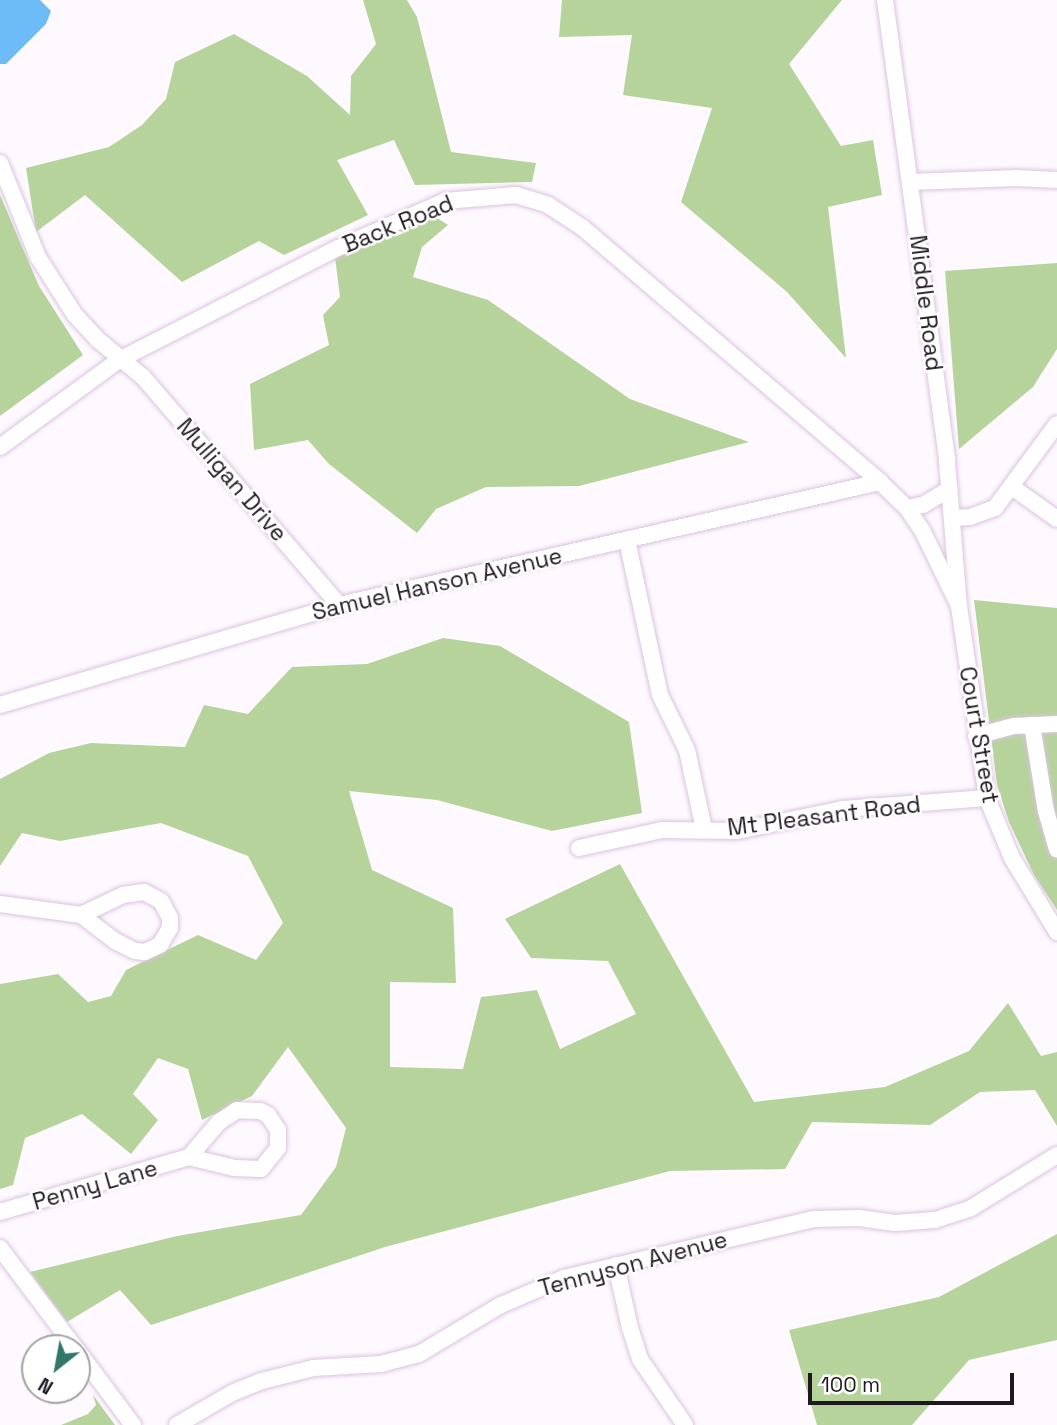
<!DOCTYPE html>
<style>
body{margin:0}
#map{position:relative;width:1057px;height:1425px;overflow:hidden;background:#fef9ff;font-family:"Space Grotesk",sans-serif}
div>[style]{position:absolute}
[style*='--x']{left:calc(var(--x)*1px);top:calc(var(--y)*1px);width:calc(var(--w)*1px);rotate:calc(var(--a)*1deg)}
.green>*{inset:0;background:#b5d39b}
.water>*{inset:0;background:#6dbbf6}
.roads{filter:drop-shadow(0 0 2px #dac4df) drop-shadow(0 0 2px #dac4df)}
.minor>*{height:16px;margin:-8px;padding:0 8px;transform-origin:8px;border-radius:8px;background:#fff}
span{translate:-50% -50%;white-space:nowrap;text-align:center;line-height:1.15;-webkit-text-stroke:5px #fff;paint-order:stroke}
.street-label{font-size:23px;color:#201821}
.north{position:absolute;left:21px;top:1334px;width:70px;height:70px;box-sizing:border-box;background:#fff;border:2px solid #a6a3a6;border-radius:50%;rotate:211deg;font-size:19px;font-weight:700;line-height:28px;text-align:center;color:#201821}
.north::after{content:'';display:block;margin:auto;width:24px;height:32px;background:#31776c;clip-path:polygon(50% 0,100% 100%,50% 72%,0 100%)}
.scale{position:absolute;left:808px;top:1373px;width:206px;height:32px;box-sizing:border-box;border:4px solid #201821;border-top:0;padding-left:9px;font-size:21px;line-height:24px;white-space:nowrap;color:#201821;-webkit-text-stroke:5px #fff;paint-order:stroke}
</style>
<div id="map">
<div class="green">
<i style="clip-path:polygon(363px 0,407px 0,417px 17px,451px 152px,536px 163px,532px 182px,415px 185px,394px 140px,337px 160px,368px 215px,284px 255px,259px 241px,182px 282px,85px 195px,36px 232px,26px 168px,109px 147px,142px 125px,166px 99px,175px 62px,234px 34px,307px 76px,350px 115px,351px 76px,376px 44px)"></i>
<i style="clip-path:polygon(562px 0,842px 0,789px 64px,841px 146px,873px 140px,882px 195px,828px 207px,846px 358px,787px 292px,681px 202px,712px 108px,623px 95px,632px 35px,559px 37px)"></i>
<i style="clip-path:polygon(0 195px,39px 286px,83px 355px,0 416px)"></i>
<i style="clip-path:polygon(431px 214px,448px 225px,422px 247px,413px 277px,488px 300px,630px 399px,749px 442px,579px 486px,486px 487px,436px 509px,417px 533px,329px 464px,308px 440px,254px 450px,250px 384px,329px 345px,323px 315px,340px 297px,335px 257px)"></i>
<i style="clip-path:polygon(1057px 263px,1057px 349px,1033px 387px,959px 449px,945px 271px)"></i>
<i style="clip-path:polygon(974px 600px,1057px 608px,1057px 910px,1034px 875px,1009px 822px,997px 785px)"></i>
<i style="clip-path:polygon(443px 638px,500px 646px,629px 722px,642px 813px,552px 831px,437px 800px,349px 791px,372px 870px,453px 908px,456px 983px,390px 982px,390px 1067px,463px 1069px,481px 997px,537px 990px,560px 1049px,636px 1014px,608px 961px,531px 958px,505px 919px,620px 864px,754px 1102px,885px 1087px,969px 1051px,1008px 1003px,1041px 1056px,1057px 1052px,1057px 1126px,1035px 1090px,980px 1092px,930px 1125px,812px 1122px,785px 1169px,670px 1171px,385px 1247px,151px 1325px,120px 1290px,67px 1322px,30px 1272px,177px 1236px,301px 1215px,336px 1167px,346px 1128px,288px 1047px,252px 1096px,202px 1120px,188px 1069px,158px 1058px,133px 1094px,158px 1120px,131px 1154px,82px 1114px,25px 1138px,13px 1185px,0 1189px,0 984px,58px 974px,88px 1002px,111px 996px,126px 970px,198px 935px,256px 960px,283px 923px,248px 856px,161px 823px,60px 841px,22px 833px,0 866px,0 779px,49px 753px,91px 743px,185px 747px,204px 705px,248px 714px,292px 667px,367px 664px)"></i>
<i style="clip-path:polygon(1057px 1234px,1057px 1340px,969px 1360px,912px 1425px,817px 1425px,789px 1330px,939px 1297px)"></i>
<i style="clip-path:polygon(93px 1395px,115px 1425px,61px 1425px,88px 1414px,96px 1405px)"></i>
</div>
<div class="water">
<i style="clip-path:polygon(0 0,40px 0,51px 11px,46px 24px,6px 64px,0 64px)"></i>
</div>
<div class="roads">
<div class="minor">
<i style="--x:885;--y:0;--w:465;--a:82.3"></i>
<i style="--x:947;--y:461;--w:145;--a:85.3"></i>
<i style="--x:959;--y:606;--w:194;--a:81.7"></i>
<i style="--x:987;--y:798;--w:65;--a:67.4"></i>
<i style="--x:1012;--y:858;--w:87;--a:58.7"></i>
<i style="--x:0;--y:163;--w:101;--a:68"></i>
<i style="--x:38;--y:257;--w:69;--a:57.5"></i>
<i style="--x:75;--y:315;--w:33;--a:47"></i>
<i style="--x:97;--y:339;--w:60;--a:39.6"></i>
<i style="--x:143;--y:377;--w:301;--a:49.3"></i>
<i style="--x:910;--y:182;--w:106;--a:-2.2"></i>
<i style="--x:1016;--y:178;--w:41;--a:2.8"></i>
<i style="--x:0;--y:447;--w:147;--a:-36.2"></i>
<i style="--x:119;--y:360;--w:246;--a:-27.1"></i>
<i style="--x:338;--y:248;--w:117;--a:-23.7"></i>
<i style="--x:445;--y:201;--w:71;--a:-4.8"></i>
<i style="--x:516;--y:195;--w:34;--a:17"></i>
<i style="--x:548;--y:205;--w:42;--a:33.3"></i>
<i style="--x:583;--y:228;--w:391;--a:40.5"></i>
<i style="--x:880;--y:482;--w:37;--a:44"></i>
<i style="--x:907;--y:508;--w:27;--a:56"></i>
<i style="--x:922;--y:530;--w:85;--a:64"></i>
<i style="--x:1012;--y:487;--w:55;--a:35.4"></i>
<i style="--x:907;--y:508;--w:16;--a:-11"></i>
<i style="--x:923;--y:505;--w:31;--a:-31"></i>
<i style="--x:953;--y:518;--w:17;--a:-3"></i>
<i style="--x:970;--y:517;--w:27;--a:-20"></i>
<i style="--x:995;--y:508;--w:104;--a:-53.6"></i>
<i style="--x:627;--y:540;--w:158;--a:78"></i>
<i style="--x:660;--y:695;--w:61;--a:63.9"></i>
<i style="--x:687;--y:750;--w:81;--a:77.9"></i>
<i style="--x:0;--y:705;--w:353;--a:-16.4"></i>
<i style="--x:339;--y:605;--w:555;--a:-12.81"></i>
<i style="--x:1032;--y:725;--w:87;--a:80.8"></i>
<i style="--x:1046;--y:811;--w:40;--a:74"></i>
<i style="--x:976;--y:736;--w:39;--a:-15"></i>
<i style="--x:1014;--y:726;--w:43;--a:-2.7"></i>
<i style="--x:579;--y:848;--w:85;--a:-12.2"></i>
<i style="--x:662;--y:830;--w:75;--a:0.8"></i>
<i style="--x:737;--y:831;--w:108;--a:-11.7"></i>
<i style="--x:843;--y:809;--w:144;--a:-4.4"></i>
<i style="--x:0;--y:904;--w:82;--a:7.7"></i>
<i style="--x:81;--y:915;--w:43;--a:37.4"></i>
<i style="--x:115;--y:941;--w:22;--a:27"></i>
<i style="--x:135;--y:951;--w:10;--a:6"></i>
<i style="--x:145;--y:952;--w:17;--a:-25"></i>
<i style="--x:160;--y:945;--w:20;--a:-60"></i>
<i style="--x:170;--y:928;--w:10;--a:-90"></i>
<i style="--x:170;--y:918;--w:19;--a:-118"></i>
<i style="--x:161;--y:901;--w:19;--a:-152"></i>
<i style="--x:144;--y:892;--w:21;--a:172"></i>
<i style="--x:123;--y:895;--w:47;--a:154.5"></i>
<i style="--x:0;--y:1212;--w:197;--a:-16.2"></i>
<i style="--x:189;--y:1157;--w:46;--a:13.7"></i>
<i style="--x:234;--y:1168;--w:27;--a:2"></i>
<i style="--x:261;--y:1169;--w:27;--a:-51"></i>
<i style="--x:278;--y:1148;--w:18;--a:-90"></i>
<i style="--x:278;--y:1130;--w:18;--a:-124"></i>
<i style="--x:268;--y:1115;--w:9;--a:-153"></i>
<i style="--x:260;--y:1111;--w:23;--a:-178"></i>
<i style="--x:237;--y:1110;--w:22;--a:146"></i>
<i style="--x:219;--y:1122;--w:46;--a:130.6"></i>
<i style="--x:0;--y:1248;--w:125;--a:53.1"></i>
<i style="--x:616;--y:1265;--w:65;--a:77.5"></i>
<i style="--x:630;--y:1328;--w:33;--a:72"></i>
<i style="--x:640;--y:1359;--w:80;--a:55.7"></i>
<i style="--x:77;--y:1350;--w:94;--a:53.3"></i>
<i style="--x:177;--y:1425;--w:64;--a:-30.2"></i>
<i style="--x:232;--y:1393;--w:32;--a:-22"></i>
<i style="--x:262;--y:1381;--w:53;--a:-14.3"></i>
<i style="--x:313;--y:1368;--w:68;--a:-3.4"></i>
<i style="--x:381;--y:1364;--w:39;--a:-15"></i>
<i style="--x:419;--y:1354;--w:96;--a:-30.9"></i>
<i style="--x:501;--y:1305;--w:69;--a:-23.2"></i>
<i style="--x:564;--y:1278;--w:257;--a:-13.3"></i>
<i style="--x:814;--y:1219;--w:45;--a:-1.3"></i>
<i style="--x:859;--y:1218;--w:36;--a:8"></i>
<i style="--x:895;--y:1223;--w:40;--a:-4.3"></i>
<i style="--x:935;--y:1220;--w:38;--a:-18"></i>
<i style="--x:971;--y:1208;--w:101;--a:-31.6"></i>
</div>
</div>
<div class="street-label">
<span style="left:398px;top:224px;rotate:-22deg">Back Road</span>
<span style="left:926px;top:303px;rotate:83deg">Middle Road</span>
<span style="left:232px;top:480px;rotate:49deg">Mulligan Drive</span>
<span style="left:437px;top:584px;rotate:-13deg">Samuel Hanson Avenue</span>
<span style="left:979px;top:735px;rotate:80deg">Court Street</span>
<span style="left:824px;top:816px;rotate:-7deg">Mt Pleasant Road</span>
<span style="left:95px;top:1185px;rotate:-16deg">Penny Lane</span>
<span style="left:633px;top:1264px;rotate:-15deg">Tennyson Avenue</span>
</div>
<div class="north">N</div>
<div class="scale">100 m</div>
</div>
